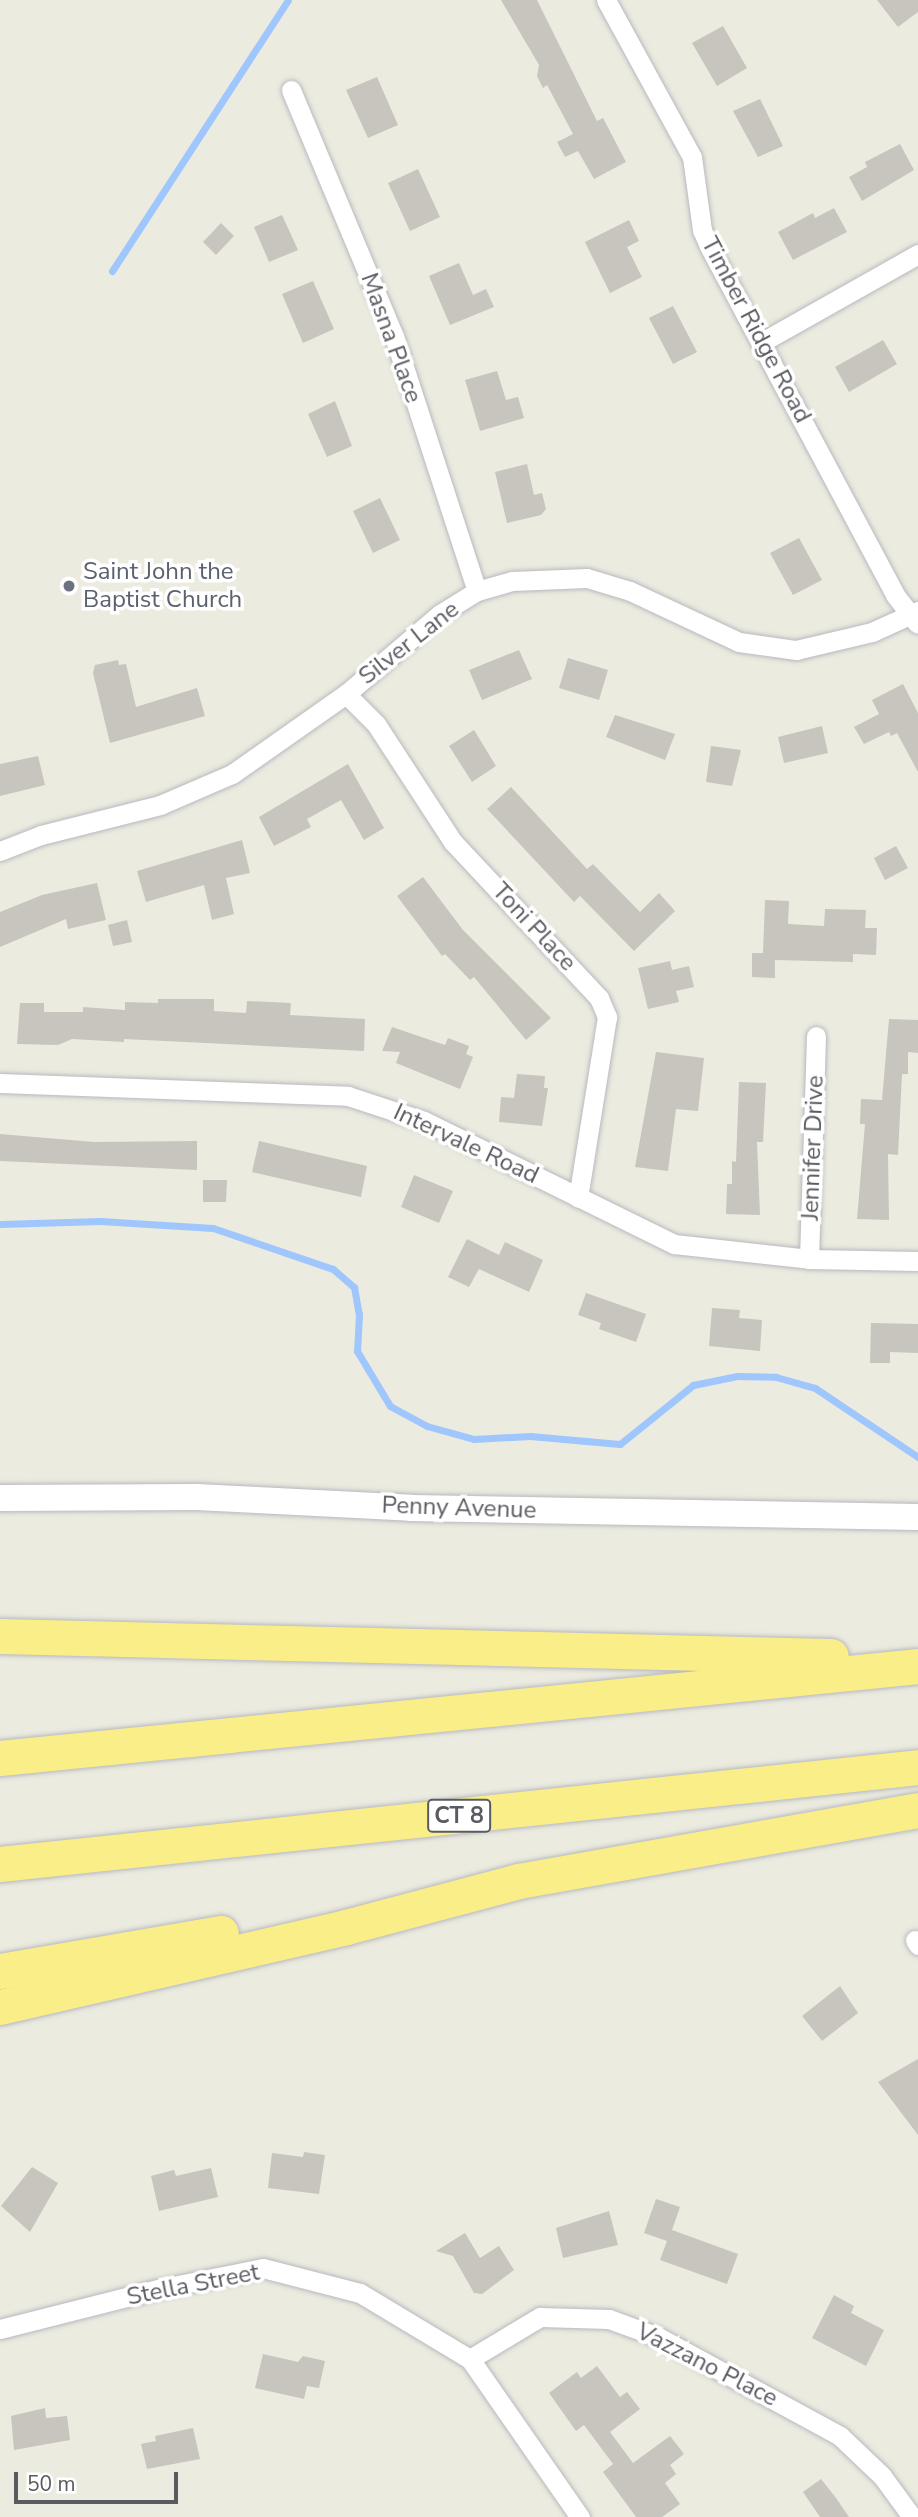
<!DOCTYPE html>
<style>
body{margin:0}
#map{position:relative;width:918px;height:2517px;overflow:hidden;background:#ecebe0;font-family:"Nunito Sans",sans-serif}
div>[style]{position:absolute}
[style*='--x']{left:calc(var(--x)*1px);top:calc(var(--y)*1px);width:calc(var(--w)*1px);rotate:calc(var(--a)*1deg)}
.stream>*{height:7px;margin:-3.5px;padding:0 3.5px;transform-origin:3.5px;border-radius:3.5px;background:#9fc6fd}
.building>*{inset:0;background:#c7c5be}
.roads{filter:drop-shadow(0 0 2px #b8b9bf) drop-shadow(0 0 2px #b8b9bf)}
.street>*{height:19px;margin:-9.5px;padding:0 9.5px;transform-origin:9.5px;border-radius:9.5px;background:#fff}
.secondary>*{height:26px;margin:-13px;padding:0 13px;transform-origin:13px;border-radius:13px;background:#fff}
.highway>*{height:35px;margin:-17.5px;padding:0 17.5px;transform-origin:17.5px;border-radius:17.5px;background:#faee89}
.dots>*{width:19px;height:19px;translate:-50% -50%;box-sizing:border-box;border:4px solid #fff;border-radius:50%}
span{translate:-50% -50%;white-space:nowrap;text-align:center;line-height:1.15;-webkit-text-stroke:7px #fff;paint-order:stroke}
.shield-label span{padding:2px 5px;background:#fff;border:2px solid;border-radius:5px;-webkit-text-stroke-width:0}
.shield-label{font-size:23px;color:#595b61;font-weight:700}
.street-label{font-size:24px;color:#595b61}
.worship-label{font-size:24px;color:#5b616d}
.left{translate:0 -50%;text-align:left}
.scale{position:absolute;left:14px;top:2472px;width:164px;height:32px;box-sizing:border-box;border:4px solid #595b61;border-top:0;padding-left:9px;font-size:21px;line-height:24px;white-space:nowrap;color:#595b61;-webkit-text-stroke:5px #fff;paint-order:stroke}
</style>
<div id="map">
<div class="stream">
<i style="--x:112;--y:271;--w:323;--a:-57"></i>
<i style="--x:0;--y:1224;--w:100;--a:-1.7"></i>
<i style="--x:100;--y:1221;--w:113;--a:3.5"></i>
<i style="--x:213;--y:1228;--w:127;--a:18.9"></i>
<i style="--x:333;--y:1269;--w:28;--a:41"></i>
<i style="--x:354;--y:1287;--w:27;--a:80"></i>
<i style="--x:359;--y:1314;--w:37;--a:93"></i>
<i style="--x:357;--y:1351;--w:64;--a:59"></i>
<i style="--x:390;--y:1406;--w:42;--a:28.4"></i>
<i style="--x:427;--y:1426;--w:49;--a:15.5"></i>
<i style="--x:474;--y:1439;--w:56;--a:-3.1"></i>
<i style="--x:530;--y:1436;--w:90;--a:5.1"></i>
<i style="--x:620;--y:1444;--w:94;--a:-38.9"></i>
<i style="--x:693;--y:1385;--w:45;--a:-11.6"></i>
<i style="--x:737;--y:1376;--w:39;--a:1"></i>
<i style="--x:776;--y:1377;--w:41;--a:15.8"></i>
<i style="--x:815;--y:1388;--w:124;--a:33.8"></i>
</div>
<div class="building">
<i style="clip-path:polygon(501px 0,537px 0,597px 121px,603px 118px,626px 162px,594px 179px,578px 151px,565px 157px,557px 142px,573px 134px,547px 85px,543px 88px,537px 76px,539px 65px)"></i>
<i style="clip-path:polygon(877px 0,918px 0,918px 12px,898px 27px)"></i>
<i style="clip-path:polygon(723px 26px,747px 68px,717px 86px,692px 43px)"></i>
<i style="clip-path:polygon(377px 77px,398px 125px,368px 138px,346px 90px)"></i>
<i style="clip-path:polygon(760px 99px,783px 146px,758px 157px,733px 111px)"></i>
<i style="clip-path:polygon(900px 144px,914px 170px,862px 201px,849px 177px,867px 167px,865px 162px)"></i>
<i style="clip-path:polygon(418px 169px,440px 217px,410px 231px,388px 183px)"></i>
<i style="clip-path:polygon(834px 208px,847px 232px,793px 260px,778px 232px,813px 213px,815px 218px)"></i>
<i style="clip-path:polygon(282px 215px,298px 250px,269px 262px,254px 227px)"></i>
<i style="clip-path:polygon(629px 220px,639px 241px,627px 247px,642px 277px,610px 293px,585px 242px)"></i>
<i style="clip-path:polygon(221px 223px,234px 236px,216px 255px,203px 242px)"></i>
<i style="clip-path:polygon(459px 263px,473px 295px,486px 289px,494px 307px,450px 325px,429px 276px)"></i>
<i style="clip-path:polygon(313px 281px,334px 329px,303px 343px,282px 294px)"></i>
<i style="clip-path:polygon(673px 306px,697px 352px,673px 364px,649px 318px)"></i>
<i style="clip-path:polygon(883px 340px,897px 364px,849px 392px,835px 367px)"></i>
<i style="clip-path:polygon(497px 371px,506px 400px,518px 397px,524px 418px,480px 431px,465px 380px)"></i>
<i style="clip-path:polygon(335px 401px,352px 446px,327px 457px,308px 414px)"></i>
<i style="clip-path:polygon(527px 464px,534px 495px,542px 493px,546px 509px,541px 515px,507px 523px,495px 472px)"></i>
<i style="clip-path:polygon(380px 498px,400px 540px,373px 553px,353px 511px)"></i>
<i style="clip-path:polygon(799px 538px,822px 580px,793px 595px,770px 553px)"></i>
<i style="clip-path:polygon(519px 650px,532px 679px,482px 700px,469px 670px)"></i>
<i style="clip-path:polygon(568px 658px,608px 670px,599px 700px,559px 688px)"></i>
<i style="clip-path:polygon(118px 660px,119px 665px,126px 664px,136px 707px,197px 688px,205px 716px,110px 743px,93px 673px,95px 665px)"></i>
<i style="clip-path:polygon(903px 684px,918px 713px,918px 772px,897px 733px,891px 736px,889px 732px,864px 744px,854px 727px,879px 714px,872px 700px)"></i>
<i style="clip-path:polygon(615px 715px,675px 734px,665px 760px,606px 737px)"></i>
<i style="clip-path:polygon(822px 726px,828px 753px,784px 763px,778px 737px)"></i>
<i style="clip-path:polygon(474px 730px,496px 766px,472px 782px,449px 746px)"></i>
<i style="clip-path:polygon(711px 746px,741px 750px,732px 786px,706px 782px)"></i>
<i style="clip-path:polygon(38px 756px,45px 785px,0 796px,0 764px)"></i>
<i style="clip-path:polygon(348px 764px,384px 828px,364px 840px,341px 800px,307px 819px,311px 827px,274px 846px,259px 817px)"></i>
<i style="clip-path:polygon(511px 787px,587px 869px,593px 864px,640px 912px,659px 893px,675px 911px,634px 951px,580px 896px,574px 902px,487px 809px)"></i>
<i style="clip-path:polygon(242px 840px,250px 873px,226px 878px,234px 914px,212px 920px,204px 885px,146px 902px,137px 871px)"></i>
<i style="clip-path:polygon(896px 846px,908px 868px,885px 880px,874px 858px)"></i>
<i style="clip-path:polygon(423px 877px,463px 930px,551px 1018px,526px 1040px,474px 977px,470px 980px,445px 954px,442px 956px,397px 896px)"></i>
<i style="clip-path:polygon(97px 883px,106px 920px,68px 929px,66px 919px,0 947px,0 912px,42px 895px)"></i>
<i style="clip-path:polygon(765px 900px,789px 901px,788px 924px,824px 926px,825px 909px,866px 910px,865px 928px,877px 928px,876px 955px,853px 954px,853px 962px,775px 960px,775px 978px,752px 977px,752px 953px,763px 953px)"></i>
<i style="clip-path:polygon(127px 920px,132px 942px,113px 946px,108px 925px)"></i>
<i style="clip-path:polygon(670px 961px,672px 970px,689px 966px,694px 987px,676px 991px,679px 1002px,648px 1009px,638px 968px)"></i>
<i style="clip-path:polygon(158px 999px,214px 999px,214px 1011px,246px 1013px,247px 1001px,291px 1003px,290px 1015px,365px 1019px,364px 1051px,124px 1039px,124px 1042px,72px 1039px,58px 1045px,17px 1044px,20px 1003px,44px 1003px,44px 1012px,83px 1012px,83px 1007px,125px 1010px,125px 1002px,158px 1003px)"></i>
<i style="clip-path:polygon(889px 1019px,918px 1020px,918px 1053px,908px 1052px,908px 1074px,902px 1074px,898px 1155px,888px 1154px,889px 1220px,857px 1219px,865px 1124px,860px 1124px,861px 1099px,882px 1100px)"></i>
<i style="clip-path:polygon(392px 1027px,445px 1045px,448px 1038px,469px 1046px,466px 1054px,473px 1057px,460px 1089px,396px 1063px,400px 1052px,382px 1051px)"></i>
<i style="clip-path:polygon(656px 1052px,704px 1058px,698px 1111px,676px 1109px,668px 1171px,635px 1167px)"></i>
<i style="clip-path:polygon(517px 1074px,545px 1076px,544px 1088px,548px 1088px,542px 1126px,499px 1122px,501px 1097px,514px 1098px)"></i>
<i style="clip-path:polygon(739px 1082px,766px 1083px,763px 1142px,757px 1142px,760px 1215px,726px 1214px,727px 1184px,732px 1184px,732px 1161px,736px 1162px)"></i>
<i style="clip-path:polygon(0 1134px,94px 1142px,197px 1141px,197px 1170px,0 1161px)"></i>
<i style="clip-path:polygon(259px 1141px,367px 1166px,361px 1197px,252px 1172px)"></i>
<i style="clip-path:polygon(414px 1175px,453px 1191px,439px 1223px,401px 1207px)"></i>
<i style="clip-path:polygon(203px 1180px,227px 1180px,226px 1202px,203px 1202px)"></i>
<i style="clip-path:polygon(467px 1239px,499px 1255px,505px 1242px,543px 1260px,529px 1292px,479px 1269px,469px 1287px,448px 1277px)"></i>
<i style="clip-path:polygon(586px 1293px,646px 1314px,636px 1342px,599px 1329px,601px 1323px,578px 1315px)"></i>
<i style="clip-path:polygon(712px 1308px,740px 1310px,739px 1318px,762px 1320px,760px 1351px,709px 1346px)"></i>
<i style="clip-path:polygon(871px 1323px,918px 1324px,918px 1353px,890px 1352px,890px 1363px,870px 1363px)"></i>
<i style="clip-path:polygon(840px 1986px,858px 2013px,822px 2041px,802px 2016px)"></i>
<i style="clip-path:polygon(918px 2059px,918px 2135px,878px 2082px)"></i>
<i style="clip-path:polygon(304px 2152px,325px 2155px,319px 2194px,268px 2188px,272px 2153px,303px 2157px)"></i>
<i style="clip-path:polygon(32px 2167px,58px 2183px,30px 2232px,1px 2206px)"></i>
<i style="clip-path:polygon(211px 2168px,218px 2197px,159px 2211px,151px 2176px,174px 2170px,176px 2176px)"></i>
<i style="clip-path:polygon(656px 2199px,680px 2207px,672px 2230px,738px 2254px,727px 2284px,660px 2260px,667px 2241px,644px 2233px)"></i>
<i style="clip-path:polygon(609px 2211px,618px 2245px,563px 2258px,556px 2228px)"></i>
<i style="clip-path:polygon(465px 2233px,480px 2258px,499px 2246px,514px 2270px,482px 2294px,474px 2293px,453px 2256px,436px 2251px)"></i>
<i style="clip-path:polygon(834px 2295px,854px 2306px,851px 2313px,884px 2330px,866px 2366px,812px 2338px)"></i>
<i style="clip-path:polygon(263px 2354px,298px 2362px,303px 2356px,325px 2361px,319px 2388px,307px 2386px,304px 2399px,255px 2388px)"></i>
<i style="clip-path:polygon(597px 2366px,620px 2397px,627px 2392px,640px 2409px,610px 2432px,633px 2463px,670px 2436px,684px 2454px,670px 2465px,676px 2474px,665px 2483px,680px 2504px,662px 2517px,636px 2517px,603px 2472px,613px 2464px,584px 2425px,576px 2431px,549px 2393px,577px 2372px,581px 2378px)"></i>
<i style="clip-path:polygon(45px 2408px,46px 2418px,67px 2416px,70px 2440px,14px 2450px,11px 2416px)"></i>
<i style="clip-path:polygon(193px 2428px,200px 2459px,147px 2469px,141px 2444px,156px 2441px,155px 2436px)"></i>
<i style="clip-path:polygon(821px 2479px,836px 2498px,849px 2517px,820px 2517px,803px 2492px)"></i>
</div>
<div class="roads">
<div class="street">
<i style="--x:606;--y:0;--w:179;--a:61.3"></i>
<i style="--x:692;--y:157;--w:74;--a:82.2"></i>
<i style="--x:702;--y:230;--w:17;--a:66"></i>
<i style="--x:709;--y:246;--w:395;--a:61.9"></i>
<i style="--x:895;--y:595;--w:36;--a:52"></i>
<i style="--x:291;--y:90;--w:267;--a:67.3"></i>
<i style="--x:394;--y:336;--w:268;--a:72"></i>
<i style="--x:762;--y:342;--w:179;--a:-29.4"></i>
<i style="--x:346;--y:694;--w:42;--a:45"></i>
<i style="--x:376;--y:724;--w:141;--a:56.9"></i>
<i style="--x:453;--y:842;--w:214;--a:46.9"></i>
<i style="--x:599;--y:998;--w:21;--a:67"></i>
<i style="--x:607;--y:1017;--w:183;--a:99.1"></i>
<i style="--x:0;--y:851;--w:44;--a:-21.3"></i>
<i style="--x:41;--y:835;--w:123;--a:-14.1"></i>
<i style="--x:160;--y:805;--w:78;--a:-23.3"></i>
<i style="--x:232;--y:774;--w:139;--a:-35.1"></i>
<i style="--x:346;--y:694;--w:123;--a:-40.4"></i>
<i style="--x:440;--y:614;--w:44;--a:-31.9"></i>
<i style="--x:477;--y:591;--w:36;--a:-16"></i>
<i style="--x:512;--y:581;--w:75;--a:-2.3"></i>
<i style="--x:587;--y:578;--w:45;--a:16.8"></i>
<i style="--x:630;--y:591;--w:120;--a:25.1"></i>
<i style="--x:739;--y:642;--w:58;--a:8"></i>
<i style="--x:796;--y:650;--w:78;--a:-13.3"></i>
<i style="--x:872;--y:632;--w:51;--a:-24.5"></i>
<i style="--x:0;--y:1083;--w:348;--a:2.1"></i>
<i style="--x:348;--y:1096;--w:80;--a:18.2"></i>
<i style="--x:424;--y:1121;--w:279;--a:26.2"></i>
<i style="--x:674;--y:1244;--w:136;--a:6.3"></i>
<i style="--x:809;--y:1259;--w:109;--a:1.1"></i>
<i style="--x:809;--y:1259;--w:223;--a:-88.2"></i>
<i style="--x:915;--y:1940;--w:6;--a:59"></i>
<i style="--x:0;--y:2329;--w:163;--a:-14.2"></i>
<i style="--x:158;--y:2289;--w:107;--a:-11.3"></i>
<i style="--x:263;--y:2268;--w:100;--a:14.5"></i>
<i style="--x:360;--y:2293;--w:128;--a:31"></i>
<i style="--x:470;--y:2359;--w:193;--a:55.2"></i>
<i style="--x:470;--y:2359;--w:82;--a:-31"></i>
<i style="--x:540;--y:2317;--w:69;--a:1.7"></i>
<i style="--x:609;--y:2319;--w:52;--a:20.2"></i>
<i style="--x:658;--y:2337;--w:207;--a:28.5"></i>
<i style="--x:840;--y:2436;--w:58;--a:43.6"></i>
<i style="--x:882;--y:2476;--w:51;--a:53.8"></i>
</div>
<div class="secondary">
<i style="--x:0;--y:1498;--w:197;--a:-0.3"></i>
<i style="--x:197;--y:1497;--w:214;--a:2.9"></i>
<i style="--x:411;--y:1508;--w:507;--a:1.02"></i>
</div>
<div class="highway">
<i style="--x:0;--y:1636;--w:831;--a:1.38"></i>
<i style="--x:0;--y:1758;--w:923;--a:-5.72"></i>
<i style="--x:0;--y:1864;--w:923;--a:-6.03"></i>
<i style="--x:0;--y:1971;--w:224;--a:-9.8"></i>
<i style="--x:0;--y:2007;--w:355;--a:-13"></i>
<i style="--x:346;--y:1927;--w:179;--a:-14.9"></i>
<i style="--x:519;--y:1881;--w:405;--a:-10.1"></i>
</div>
</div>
<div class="dots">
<i style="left:69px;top:586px;background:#6b7280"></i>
</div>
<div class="shield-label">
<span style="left:459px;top:1816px">CT 8</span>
</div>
<div class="street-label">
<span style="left:756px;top:330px;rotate:62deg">Timber Ridge Road</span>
<span style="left:391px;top:338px;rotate:70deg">Masna Place</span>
<span style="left:409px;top:643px;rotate:-38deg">Silver Lane</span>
<span style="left:534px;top:927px;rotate:47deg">Toni Place</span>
<span style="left:466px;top:1144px;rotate:25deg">Intervale Road</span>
<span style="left:813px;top:1148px;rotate:-88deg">Jennifer Drive</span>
<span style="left:459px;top:1508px;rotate:2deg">Penny Avenue</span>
<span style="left:193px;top:2285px;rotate:-11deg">Stella Street</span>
<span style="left:707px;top:2365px;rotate:27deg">Vazzano Place</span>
</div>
<div class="worship-label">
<span class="left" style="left:83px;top:586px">Saint John the<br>Baptist Church</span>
</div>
<div class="scale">50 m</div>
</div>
